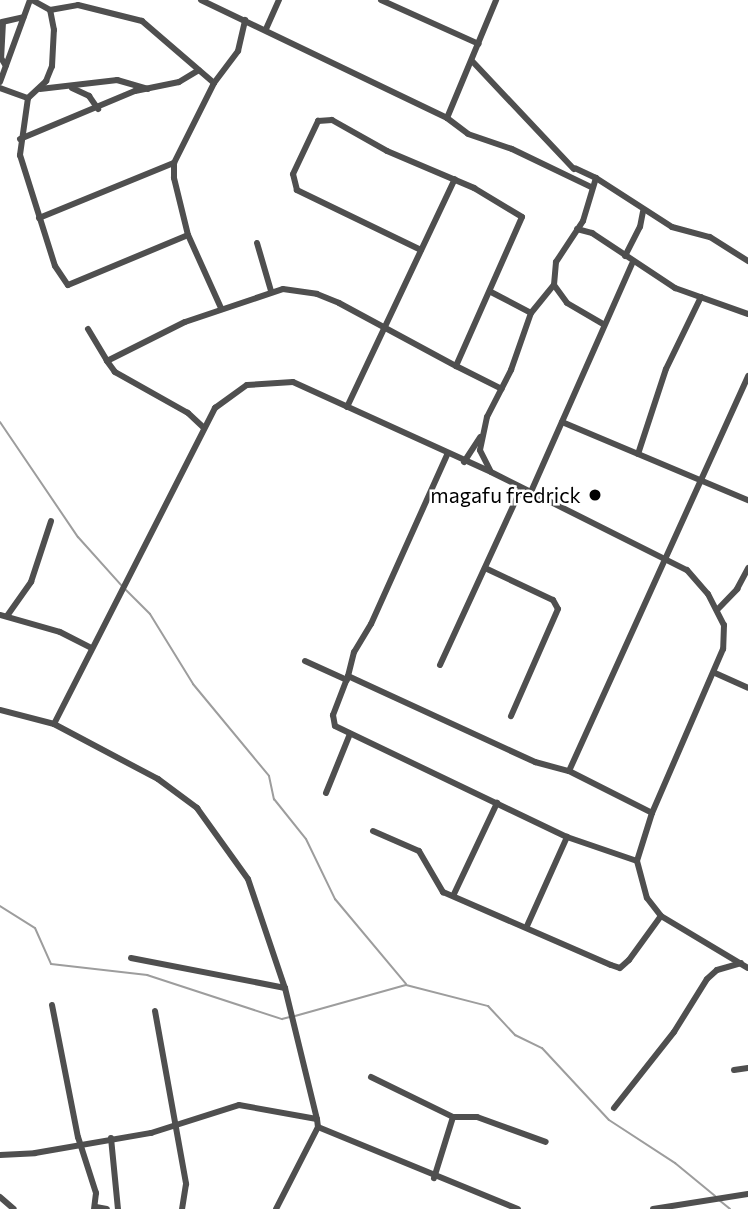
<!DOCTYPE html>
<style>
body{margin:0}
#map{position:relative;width:748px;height:1209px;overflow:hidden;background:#fff;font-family:Commissioner,sans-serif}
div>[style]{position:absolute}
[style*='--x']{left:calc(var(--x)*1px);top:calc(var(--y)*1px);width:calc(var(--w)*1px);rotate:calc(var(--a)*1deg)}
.stream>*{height:2px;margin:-1px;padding:0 1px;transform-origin:1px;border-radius:1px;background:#9d9d9d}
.street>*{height:6px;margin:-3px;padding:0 3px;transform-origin:3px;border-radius:3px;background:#4f4f4f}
.dots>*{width:19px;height:19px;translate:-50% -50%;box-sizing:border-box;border:4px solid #fff;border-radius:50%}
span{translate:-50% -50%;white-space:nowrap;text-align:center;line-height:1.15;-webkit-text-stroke:5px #fff;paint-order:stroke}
.poi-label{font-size:21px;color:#000}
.right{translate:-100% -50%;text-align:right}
</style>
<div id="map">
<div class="stream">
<i style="--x:0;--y:422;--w:139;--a:55.9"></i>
<i style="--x:78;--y:537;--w:66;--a:48.1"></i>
<i style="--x:126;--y:590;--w:34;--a:45"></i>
<i style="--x:150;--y:614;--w:82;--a:58.4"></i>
<i style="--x:193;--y:684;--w:119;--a:50.4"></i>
<i style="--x:269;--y:776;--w:24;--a:78"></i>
<i style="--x:274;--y:799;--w:51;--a:51.3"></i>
<i style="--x:306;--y:839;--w:67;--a:64.2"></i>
<i style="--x:335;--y:899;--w:111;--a:50.1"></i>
<i style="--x:0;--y:906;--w:41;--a:32.2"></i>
<i style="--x:35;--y:928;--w:39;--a:66"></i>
<i style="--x:51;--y:964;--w:97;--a:6.5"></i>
<i style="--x:147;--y:975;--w:142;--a:18.1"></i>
<i style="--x:282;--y:1019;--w:8;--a:-14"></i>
<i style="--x:295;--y:1016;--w:115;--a:-15.6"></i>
<i style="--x:406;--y:985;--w:85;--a:14.4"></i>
<i style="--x:488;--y:1006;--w:40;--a:47"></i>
<i style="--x:515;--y:1035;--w:30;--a:26"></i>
<i style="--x:542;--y:1048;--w:98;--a:47.1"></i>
<i style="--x:609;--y:1120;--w:79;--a:33.1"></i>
<i style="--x:675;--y:1163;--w:52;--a:39.5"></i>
<i style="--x:719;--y:1200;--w:14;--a:39"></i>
</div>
<div class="street">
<i style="--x:32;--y:0;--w:21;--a:29"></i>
<i style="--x:201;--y:0;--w:273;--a:25.6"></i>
<i style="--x:447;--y:118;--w:26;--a:37"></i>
<i style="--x:468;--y:134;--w:46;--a:18.8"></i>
<i style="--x:512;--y:149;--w:88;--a:25.7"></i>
<i style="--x:381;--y:0;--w:107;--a:24.2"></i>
<i style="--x:2;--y:22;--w:22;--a:-13"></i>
<i style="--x:3;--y:22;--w:36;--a:93"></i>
<i style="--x:1;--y:58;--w:9;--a:58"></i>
<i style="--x:266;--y:29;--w:32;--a:-66"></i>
<i style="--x:473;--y:62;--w:147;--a:46.7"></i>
<i style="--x:0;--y:82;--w:87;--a:-69.9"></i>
<i style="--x:0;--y:88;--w:30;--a:20"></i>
<i style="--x:28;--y:98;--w:58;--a:98"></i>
<i style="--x:20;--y:155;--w:116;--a:72.5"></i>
<i style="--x:55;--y:266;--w:23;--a:56"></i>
<i style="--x:68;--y:285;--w:130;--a:-22.6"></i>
<i style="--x:72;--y:88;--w:19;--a:25"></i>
<i style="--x:89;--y:96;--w:16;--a:55"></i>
<i style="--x:40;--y:89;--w:78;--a:-6.7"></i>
<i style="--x:117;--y:80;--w:32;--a:16"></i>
<i style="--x:28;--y:98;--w:25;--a:-43"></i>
<i style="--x:46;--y:81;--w:16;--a:-68"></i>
<i style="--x:52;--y:66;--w:36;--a:-87"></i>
<i style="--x:54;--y:30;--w:20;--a:-101"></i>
<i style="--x:50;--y:10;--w:28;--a:-10"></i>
<i style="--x:78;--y:5;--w:66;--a:14"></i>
<i style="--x:142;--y:21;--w:95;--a:40.7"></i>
<i style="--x:447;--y:118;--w:128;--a:-67.4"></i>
<i style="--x:20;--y:139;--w:125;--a:-22.7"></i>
<i style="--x:135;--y:91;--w:45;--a:-11.6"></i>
<i style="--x:179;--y:82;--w:23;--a:-31"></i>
<i style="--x:596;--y:178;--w:90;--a:32.8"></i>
<i style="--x:672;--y:227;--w:39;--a:15"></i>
<i style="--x:710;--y:237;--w:45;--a:32.3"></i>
<i style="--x:39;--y:218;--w:146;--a:-22.2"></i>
<i style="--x:577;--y:229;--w:16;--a:15"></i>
<i style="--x:592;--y:233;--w:100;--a:33.5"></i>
<i style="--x:675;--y:288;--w:77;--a:19.6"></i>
<i style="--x:257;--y:243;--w:50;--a:73.7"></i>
<i style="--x:421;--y:250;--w:138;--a:-154.2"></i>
<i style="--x:297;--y:190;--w:16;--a:-104"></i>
<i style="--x:293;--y:174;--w:59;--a:-64.7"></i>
<i style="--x:318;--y:121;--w:14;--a:-4"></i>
<i style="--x:332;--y:120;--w:63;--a:29.4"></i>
<i style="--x:387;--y:151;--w:95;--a:23"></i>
<i style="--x:474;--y:188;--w:56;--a:31.1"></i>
<i style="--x:522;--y:217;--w:163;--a:113.9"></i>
<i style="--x:456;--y:366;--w:51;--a:26.6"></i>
<i style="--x:625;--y:256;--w:33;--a:-63"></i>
<i style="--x:640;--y:227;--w:16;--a:-79"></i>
<i style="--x:554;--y:285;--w:22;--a:54"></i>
<i style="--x:567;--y:303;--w:42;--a:30.3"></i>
<i style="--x:491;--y:292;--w:45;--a:27.7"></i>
<i style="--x:221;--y:308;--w:80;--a:-114.3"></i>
<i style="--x:188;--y:235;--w:59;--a:-103.8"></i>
<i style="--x:174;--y:178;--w:15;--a:-90"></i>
<i style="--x:174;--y:163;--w:89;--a:-63.4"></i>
<i style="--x:214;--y:83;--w:40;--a:-53"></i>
<i style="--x:238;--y:51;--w:32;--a:-77"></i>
<i style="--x:88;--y:329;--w:37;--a:59"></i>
<i style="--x:347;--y:407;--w:252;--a:-64.7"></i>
<i style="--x:562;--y:422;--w:202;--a:22.8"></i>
<i style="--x:203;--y:427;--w:21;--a:-137"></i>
<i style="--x:188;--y:413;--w:84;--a:-150.7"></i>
<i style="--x:115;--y:372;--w:14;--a:-126"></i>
<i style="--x:107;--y:361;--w:87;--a:-26.6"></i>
<i style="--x:185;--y:322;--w:103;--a:-18.6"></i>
<i style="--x:283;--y:289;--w:34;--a:8"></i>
<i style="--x:317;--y:294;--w:24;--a:22"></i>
<i style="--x:339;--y:303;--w:133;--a:28.3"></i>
<i style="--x:638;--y:454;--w:89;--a:-71.8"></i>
<i style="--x:666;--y:369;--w:80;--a:-64.1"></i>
<i style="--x:447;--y:455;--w:185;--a:114.2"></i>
<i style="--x:371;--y:624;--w:33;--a:121"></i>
<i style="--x:354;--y:652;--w:25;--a:104"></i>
<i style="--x:348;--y:676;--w:206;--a:24.7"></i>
<i style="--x:535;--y:762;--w:35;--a:15"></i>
<i style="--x:569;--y:771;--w:93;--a:26.8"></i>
<i style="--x:464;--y:462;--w:30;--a:-57"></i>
<i style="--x:490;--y:470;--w:22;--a:-117"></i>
<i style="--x:480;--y:450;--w:34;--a:-78"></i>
<i style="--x:487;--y:417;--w:53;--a:-62.9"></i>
<i style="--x:511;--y:370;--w:60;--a:-70.7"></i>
<i style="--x:531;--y:313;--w:36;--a:-51"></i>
<i style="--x:554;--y:285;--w:23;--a:-85"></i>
<i style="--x:556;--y:262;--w:49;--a:-56.6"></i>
<i style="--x:583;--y:221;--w:45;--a:-73.2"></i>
<i style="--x:596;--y:178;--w:23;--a:-155"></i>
<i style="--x:530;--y:494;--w:252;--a:-66.1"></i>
<i style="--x:485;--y:568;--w:75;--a:25.2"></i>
<i style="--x:553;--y:600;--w:10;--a:61"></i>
<i style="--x:558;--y:609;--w:117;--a:113.7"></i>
<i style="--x:718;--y:609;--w:28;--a:-46"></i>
<i style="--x:737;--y:589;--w:24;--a:-62"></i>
<i style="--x:0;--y:615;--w:62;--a:15.8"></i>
<i style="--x:60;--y:632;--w:35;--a:27"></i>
<i style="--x:7;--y:616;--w:42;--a:-54.8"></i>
<i style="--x:31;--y:582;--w:64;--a:-71.8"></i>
<i style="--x:305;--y:661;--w:46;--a:24.3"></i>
<i style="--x:440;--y:665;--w:194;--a:-65.3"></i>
<i style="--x:715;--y:673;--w:36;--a:24"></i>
<i style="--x:348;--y:676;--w:42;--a:111"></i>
<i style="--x:333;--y:715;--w:11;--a:80"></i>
<i style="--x:335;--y:726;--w:257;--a:25.6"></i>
<i style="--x:567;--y:837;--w:74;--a:18.9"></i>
<i style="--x:0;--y:710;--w:56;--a:14.5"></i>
<i style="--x:54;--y:724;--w:118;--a:27.9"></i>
<i style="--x:158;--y:779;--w:49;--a:36.6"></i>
<i style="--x:197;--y:808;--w:87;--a:54.3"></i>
<i style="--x:248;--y:879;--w:115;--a:71.3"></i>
<i style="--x:285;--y:988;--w:135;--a:76.3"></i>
<i style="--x:317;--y:1119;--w:8;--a:83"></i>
<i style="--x:318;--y:1127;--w:92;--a:117.1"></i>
<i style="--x:54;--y:724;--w:355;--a:-63"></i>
<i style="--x:215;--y:408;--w:39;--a:-36"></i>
<i style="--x:247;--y:385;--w:46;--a:-3.7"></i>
<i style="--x:293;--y:382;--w:217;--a:24.4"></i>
<i style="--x:491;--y:472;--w:219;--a:26.6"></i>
<i style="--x:687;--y:570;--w:32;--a:49"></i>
<i style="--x:708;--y:594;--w:35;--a:63"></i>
<i style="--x:724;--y:625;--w:24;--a:92"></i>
<i style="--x:723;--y:649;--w:179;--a:113.4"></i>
<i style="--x:652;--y:813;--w:50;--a:107.4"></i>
<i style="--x:637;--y:861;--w:38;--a:75"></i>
<i style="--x:647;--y:898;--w:23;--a:52"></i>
<i style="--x:661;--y:916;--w:101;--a:30.9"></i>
<i style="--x:569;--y:771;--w:434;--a:-65.6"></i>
<i style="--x:326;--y:793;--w:64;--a:-67.9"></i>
<i style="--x:373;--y:831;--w:50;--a:23.5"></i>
<i style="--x:419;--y:851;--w:48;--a:59.7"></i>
<i style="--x:443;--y:892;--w:183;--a:23.5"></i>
<i style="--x:611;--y:965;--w:9;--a:18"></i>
<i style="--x:620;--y:968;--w:12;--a:-42"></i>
<i style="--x:629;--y:960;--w:54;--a:-54"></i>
<i style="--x:454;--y:894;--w:101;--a:-64.7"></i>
<i style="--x:527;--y:926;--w:98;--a:-65.8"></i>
<i style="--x:131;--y:958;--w:157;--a:11"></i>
<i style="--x:52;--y:1005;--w:135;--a:78.9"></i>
<i style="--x:78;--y:1137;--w:59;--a:72.2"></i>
<i style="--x:96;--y:1193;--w:16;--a:97"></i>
<i style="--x:155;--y:1011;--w:176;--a:79.8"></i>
<i style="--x:186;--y:1184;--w:25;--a:99"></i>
<i style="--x:734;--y:1070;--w:14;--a:-8"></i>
<i style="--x:371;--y:1077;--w:91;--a:26"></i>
<i style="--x:453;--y:1117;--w:64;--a:107.3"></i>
<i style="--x:614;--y:1108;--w:97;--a:-51.7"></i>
<i style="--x:674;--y:1032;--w:62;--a:-58.1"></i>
<i style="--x:707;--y:979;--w:13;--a:-42"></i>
<i style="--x:717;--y:970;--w:25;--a:-16"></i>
<i style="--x:453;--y:1117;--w:24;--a:0"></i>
<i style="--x:477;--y:1117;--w:73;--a:19.9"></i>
<i style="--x:318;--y:1127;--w:216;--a:22.3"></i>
<i style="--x:111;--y:1138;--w:71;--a:84.4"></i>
<i style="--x:0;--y:1155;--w:35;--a:-3"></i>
<i style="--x:35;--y:1153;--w:118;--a:-9.8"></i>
<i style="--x:151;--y:1133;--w:92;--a:-17.7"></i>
<i style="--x:239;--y:1105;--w:79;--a:10.2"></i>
<i style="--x:0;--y:1197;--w:18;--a:41"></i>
<i style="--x:96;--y:1207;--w:11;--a:10"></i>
<i style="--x:653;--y:1209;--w:96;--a:-9"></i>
</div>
<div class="dots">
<i style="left:595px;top:495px;background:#000"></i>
</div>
<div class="poi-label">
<span class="right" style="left:581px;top:495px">magafu fredrick</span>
</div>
</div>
